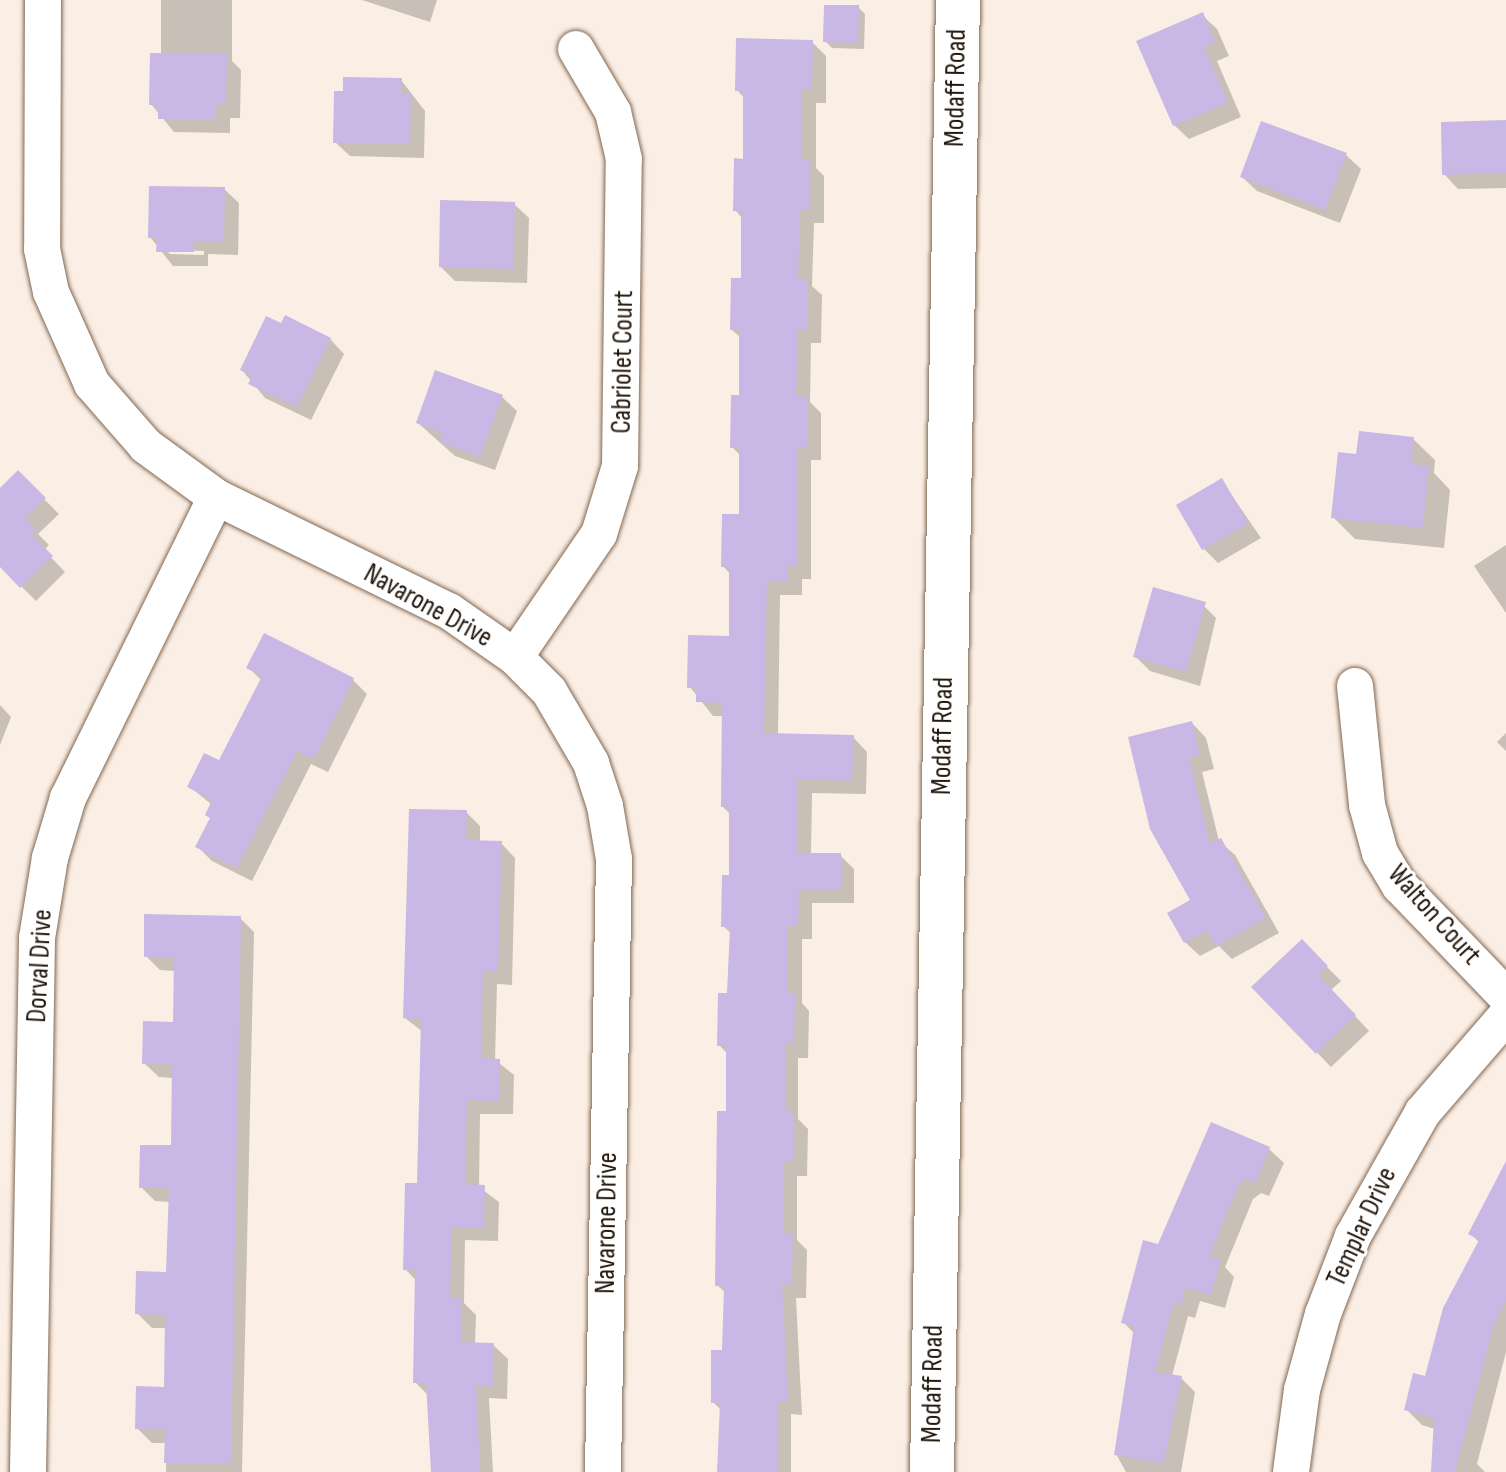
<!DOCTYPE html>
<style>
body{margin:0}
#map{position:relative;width:1506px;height:1472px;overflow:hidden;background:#fbefe5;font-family:"Sofia Sans Condensed",sans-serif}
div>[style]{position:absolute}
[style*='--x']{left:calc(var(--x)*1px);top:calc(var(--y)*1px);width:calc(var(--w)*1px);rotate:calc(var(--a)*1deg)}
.shadow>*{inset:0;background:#0003}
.building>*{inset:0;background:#c9b7e5}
.roads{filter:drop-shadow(0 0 2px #826751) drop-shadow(0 0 2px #826751)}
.minor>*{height:36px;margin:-18px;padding:0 18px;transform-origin:18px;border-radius:18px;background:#fff}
.tertiary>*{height:44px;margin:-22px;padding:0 22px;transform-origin:22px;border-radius:22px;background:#fff}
span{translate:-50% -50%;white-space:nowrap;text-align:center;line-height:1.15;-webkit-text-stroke:6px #fff;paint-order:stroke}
.street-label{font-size:28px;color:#22180e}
</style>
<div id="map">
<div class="shadow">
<i style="clip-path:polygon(161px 0,232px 0,232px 61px,241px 70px,240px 118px,230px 118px,230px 133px,174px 132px,151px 104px,161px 55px)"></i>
<i style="clip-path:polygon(362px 0,437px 0,430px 22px)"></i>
<i style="clip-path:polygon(858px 7px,865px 14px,864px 49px,832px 48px,825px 41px)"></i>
<i style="clip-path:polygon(1202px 15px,1217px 29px,1229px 56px,1217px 61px,1241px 117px,1189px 139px,1174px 125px)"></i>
<i style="clip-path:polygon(812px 42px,826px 56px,826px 103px,816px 103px,816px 168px,824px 176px,824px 223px,814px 223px,812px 286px,822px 295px,821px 343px,811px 343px,810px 402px,821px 413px,821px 460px,811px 460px,811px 579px,802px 579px,802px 595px,780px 595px,778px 735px,853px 737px,867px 752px,866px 794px,812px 793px,811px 855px,840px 855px,854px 869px,854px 903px,812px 903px,812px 939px,802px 939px,802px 1003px,809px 1011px,808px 1058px,798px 1058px,798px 1119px,808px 1129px,807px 1176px,797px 1176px,797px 1240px,807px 1250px,806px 1298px,796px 1298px,802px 1415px,791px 1414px,791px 1472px,719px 1472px,721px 1410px,713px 1402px,724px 1352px,726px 1293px,717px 1285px,728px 1113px,728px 1054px,719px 1045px,729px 995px,732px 934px,723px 926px,731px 877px,731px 815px,723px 807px,724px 716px,713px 716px,690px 687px,731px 638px,731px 575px,723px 566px,741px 516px,741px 456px,732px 447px,741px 397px,741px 338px,732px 330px,743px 280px,743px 219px,735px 210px,745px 161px,745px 99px,737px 90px)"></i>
<i style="clip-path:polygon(401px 80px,425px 111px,424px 158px,350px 156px,335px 142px)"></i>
<i style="clip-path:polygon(1506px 122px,1506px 188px,1458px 189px,1444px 174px)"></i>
<i style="clip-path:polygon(1346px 155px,1361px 169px,1340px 223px,1257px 191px,1242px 177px)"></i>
<i style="clip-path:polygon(evenodd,224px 189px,239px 203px,238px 255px,208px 254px,208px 266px,173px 266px,150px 237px,224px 189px,166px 250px,204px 251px,204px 255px,170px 254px,166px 250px)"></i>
<i style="clip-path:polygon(514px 204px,529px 218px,527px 283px,455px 281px,441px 267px)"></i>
<i style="clip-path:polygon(330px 339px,344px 354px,311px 420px,265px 398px,242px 370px)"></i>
<i style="clip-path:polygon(502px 397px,517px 411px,495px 470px,455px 456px,418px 423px)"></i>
<i style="clip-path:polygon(1413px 439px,1435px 460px,1434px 473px,1450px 490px,1444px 548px,1355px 539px,1333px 517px,1358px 457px)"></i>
<i style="clip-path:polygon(18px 473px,59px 514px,38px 534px,49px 545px,44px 550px,65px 572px,36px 601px,0 565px,0 491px)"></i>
<i style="clip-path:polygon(1222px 481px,1261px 538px,1218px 563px,1203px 548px)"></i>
<i style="clip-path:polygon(1506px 545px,1506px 613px,1474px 566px)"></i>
<i style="clip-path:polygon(1201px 603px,1216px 618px,1200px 686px,1150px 671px,1135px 656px)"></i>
<i style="clip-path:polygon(248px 667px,353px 680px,367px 694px,328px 772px,311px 764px,252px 881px,212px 861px,198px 847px,212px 819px,212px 805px,189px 786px,220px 763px,262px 681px)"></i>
<i style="clip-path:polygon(0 705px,11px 717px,0 745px)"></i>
<i style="clip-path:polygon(1192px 723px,1206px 738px,1214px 769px,1202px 772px,1219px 841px,1235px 855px,1279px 933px,1232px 959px,1219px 946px,1200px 956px,1185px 942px,1192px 900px,1152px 828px)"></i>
<i style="clip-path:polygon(1506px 733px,1506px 751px,1497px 742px)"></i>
<i style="clip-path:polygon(466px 812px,480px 826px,480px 843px,501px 843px,515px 858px,512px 985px,497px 984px,495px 1060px,514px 1075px,513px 1114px,480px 1114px,479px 1187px,499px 1202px,498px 1241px,465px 1240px,464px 1303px,476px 1315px,475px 1344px,493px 1345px,508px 1359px,507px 1399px,489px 1398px,493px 1472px,433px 1472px,429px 1396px,415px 1382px,417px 1281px,405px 1269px,419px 1185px,423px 1032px,405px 1018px)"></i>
<i style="clip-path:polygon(240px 918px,254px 932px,242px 1472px,166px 1472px,167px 1443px,152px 1443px,137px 1428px,166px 1389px,167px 1328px,152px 1328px,137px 1313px,168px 1274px,170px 1202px,155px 1201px,141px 1187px,173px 1147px,174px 1078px,159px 1077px,144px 1063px,175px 1024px,175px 971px,160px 970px,146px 956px)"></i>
<i style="clip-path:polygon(1302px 942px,1341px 981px,1331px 990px,1369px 1031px,1331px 1067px,1254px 987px)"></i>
<i style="clip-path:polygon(1269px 1149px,1284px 1163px,1269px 1196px,1261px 1193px,1253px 1199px,1225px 1267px,1234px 1277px,1225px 1308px,1200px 1301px,1195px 1318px,1188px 1316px,1172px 1376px,1181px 1378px,1195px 1392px,1181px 1472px,1126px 1472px,1116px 1454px,1135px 1334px,1123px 1322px,1159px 1246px)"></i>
<i style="clip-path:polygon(1506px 1181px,1506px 1352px,1477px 1464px,1485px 1472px,1433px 1472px,1435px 1429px,1422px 1425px,1406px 1409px,1427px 1378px,1480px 1243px,1471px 1234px)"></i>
</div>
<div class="building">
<i style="clip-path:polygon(824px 5px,859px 5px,858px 44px,823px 42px)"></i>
<i style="clip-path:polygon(1203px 12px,1215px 42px,1204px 47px,1228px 103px,1173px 126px,1136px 41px)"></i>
<i style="clip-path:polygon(736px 38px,813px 40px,812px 90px,802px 90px,802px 160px,810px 160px,810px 210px,800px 210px,798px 279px,808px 279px,808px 329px,798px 329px,796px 396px,808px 397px,807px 447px,797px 447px,798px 565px,788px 565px,788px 582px,767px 581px,764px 733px,854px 735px,852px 781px,798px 779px,797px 853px,841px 853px,841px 889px,799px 889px,798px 926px,788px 926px,788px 994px,795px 994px,794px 1044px,785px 1044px,785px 1112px,794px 1112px,793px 1162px,784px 1162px,784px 1234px,793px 1234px,792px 1285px,782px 1284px,788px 1401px,778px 1401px,778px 1472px,717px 1472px,720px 1403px,711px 1403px,711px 1350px,722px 1350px,724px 1286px,715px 1286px,717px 1111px,726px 1111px,726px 1046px,717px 1046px,718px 993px,727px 993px,730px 927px,721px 927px,722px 875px,729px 875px,729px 807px,721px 807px,722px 703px,696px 702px,696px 688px,687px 688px,688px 635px,729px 636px,729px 567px,721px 567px,722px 514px,739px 514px,739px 448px,730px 448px,731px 395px,739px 395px,739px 330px,730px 330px,731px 278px,741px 278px,741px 211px,733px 211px,734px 158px,743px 159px,743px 91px,735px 91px)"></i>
<i style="clip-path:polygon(150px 53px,227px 54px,226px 104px,216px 104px,216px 119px,158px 119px,158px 105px,149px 105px)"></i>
<i style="clip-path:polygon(343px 77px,402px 78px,402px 94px,411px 94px,410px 144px,333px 143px,334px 91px,343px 91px)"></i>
<i style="clip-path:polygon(1506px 120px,1506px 173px,1442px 175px,1441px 122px)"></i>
<i style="clip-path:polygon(1261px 121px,1347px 153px,1325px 210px,1240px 177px)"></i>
<i style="clip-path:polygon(149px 186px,225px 187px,224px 241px,194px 241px,194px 252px,156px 252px,157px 238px,148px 238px)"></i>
<i style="clip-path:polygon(440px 200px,515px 202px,513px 269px,439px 267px)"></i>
<i style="clip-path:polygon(285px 315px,331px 338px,297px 407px,248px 384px,252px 376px,240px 370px,266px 316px,281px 323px)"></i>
<i style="clip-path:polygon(435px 370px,503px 395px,480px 457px,439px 442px,442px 433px,416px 423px)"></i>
<i style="clip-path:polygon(1359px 431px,1414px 437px,1411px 464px,1429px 466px,1423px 528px,1331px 518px,1338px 452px,1356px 454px)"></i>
<i style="clip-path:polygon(18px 470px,46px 498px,25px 518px,36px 530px,31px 534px,53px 556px,20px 588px,0 567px,0 488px)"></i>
<i style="clip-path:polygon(1222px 478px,1248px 523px,1202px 550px,1176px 505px)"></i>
<i style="clip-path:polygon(1153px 587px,1206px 602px,1186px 672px,1133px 657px)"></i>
<i style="clip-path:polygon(264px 633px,354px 678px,314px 759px,297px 751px,237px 868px,195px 847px,210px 818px,205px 815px,212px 800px,187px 787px,204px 753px,219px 760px,262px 676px,246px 668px)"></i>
<i style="clip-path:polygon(1192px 721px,1200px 755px,1189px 758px,1210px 844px,1221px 838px,1266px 918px,1216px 946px,1207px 930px,1184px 943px,1167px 913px,1190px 900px,1150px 829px,1128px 737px)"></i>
<i style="clip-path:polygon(409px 809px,467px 810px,466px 840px,502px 841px,498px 971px,483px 971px,481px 1058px,500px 1059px,499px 1101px,467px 1100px,465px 1184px,485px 1185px,484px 1227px,452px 1227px,450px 1298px,462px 1298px,461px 1342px,494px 1343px,493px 1385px,476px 1385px,480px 1472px,431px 1472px,426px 1383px,413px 1383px,415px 1270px,403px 1270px,405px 1183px,417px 1183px,421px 1019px,403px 1018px)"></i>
<i style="clip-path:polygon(144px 914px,241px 916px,231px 1464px,164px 1463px,165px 1430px,135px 1429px,136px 1386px,164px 1387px,165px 1315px,135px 1314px,136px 1271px,166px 1272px,169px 1188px,139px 1188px,140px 1145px,171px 1145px,172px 1064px,142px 1064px,143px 1021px,173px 1022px,174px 957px,144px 957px)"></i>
<i style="clip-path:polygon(1302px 939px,1328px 966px,1318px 975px,1356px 1015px,1316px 1054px,1251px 987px)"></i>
<i style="clip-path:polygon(1211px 1122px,1270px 1147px,1255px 1183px,1246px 1179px,1239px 1184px,1209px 1257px,1221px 1260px,1211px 1295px,1185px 1288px,1181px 1305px,1174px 1303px,1155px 1372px,1182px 1376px,1164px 1463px,1114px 1455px,1134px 1326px,1121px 1323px,1143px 1240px,1158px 1244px)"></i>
<i style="clip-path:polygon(1506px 1161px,1506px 1301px,1494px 1324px,1455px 1472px,1431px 1472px,1434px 1418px,1404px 1410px,1413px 1373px,1425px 1376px,1443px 1308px,1479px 1240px,1468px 1234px)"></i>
</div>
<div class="roads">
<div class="minor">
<i style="--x:43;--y:0;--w:249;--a:90.2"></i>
<i style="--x:42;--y:249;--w:44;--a:78.2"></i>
<i style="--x:51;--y:292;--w:101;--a:66"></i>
<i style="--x:92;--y:384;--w:82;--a:48.9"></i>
<i style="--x:146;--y:446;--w:87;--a:36.1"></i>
<i style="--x:216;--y:497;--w:259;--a:26.1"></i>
<i style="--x:449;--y:611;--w:80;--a:34.9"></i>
<i style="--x:515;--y:657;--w:48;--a:45"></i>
<i style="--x:549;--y:691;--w:83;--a:59.7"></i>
<i style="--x:591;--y:763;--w:45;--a:72"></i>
<i style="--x:605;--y:806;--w:54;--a:80.4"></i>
<i style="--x:614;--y:859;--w:613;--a:91.03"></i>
<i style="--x:515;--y:657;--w:149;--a:-55.7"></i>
<i style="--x:599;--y:534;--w:71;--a:-72.8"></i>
<i style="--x:620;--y:466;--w:307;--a:-89.3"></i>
<i style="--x:624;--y:159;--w:48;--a:-103.2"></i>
<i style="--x:613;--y:112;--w:73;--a:-120.4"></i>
<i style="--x:1355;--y:686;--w:120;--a:84.2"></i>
<i style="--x:1367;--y:805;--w:50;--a:74.8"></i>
<i style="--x:1380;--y:853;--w:39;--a:59"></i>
<i style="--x:1400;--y:886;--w:153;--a:46.1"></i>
<i style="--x:28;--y:1472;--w:534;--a:-89.03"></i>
<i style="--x:37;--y:938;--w:81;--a:-80.8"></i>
<i style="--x:50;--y:858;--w:63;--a:-73.3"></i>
<i style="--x:68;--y:798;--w:335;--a:-63.8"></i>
<i style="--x:1291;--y:1472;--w:83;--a:-82.4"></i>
<i style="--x:1302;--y:1390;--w:79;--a:-74.6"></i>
<i style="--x:1323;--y:1314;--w:84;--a:-69"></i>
<i style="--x:1353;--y:1236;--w:142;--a:-60.6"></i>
<i style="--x:1423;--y:1112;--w:127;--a:-49.2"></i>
</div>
<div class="tertiary">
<i style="--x:932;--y:1472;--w:1472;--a:-88.99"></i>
</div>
</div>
<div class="street-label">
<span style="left:956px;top:88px;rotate:-89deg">Modaff Road</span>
<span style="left:623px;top:362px;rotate:-89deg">Cabriolet Court</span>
<span style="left:428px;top:606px;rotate:29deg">Navarone Drive</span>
<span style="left:943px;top:736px;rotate:-89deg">Modaff Road</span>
<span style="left:1434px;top:915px;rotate:48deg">Walton Court</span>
<span style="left:40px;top:966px;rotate:-87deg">Dorval Drive</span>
<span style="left:607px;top:1223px;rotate:-89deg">Navarone Drive</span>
<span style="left:1362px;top:1227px;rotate:-65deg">Templar Drive</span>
<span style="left:933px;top:1384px;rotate:-89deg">Modaff Road</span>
</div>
</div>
